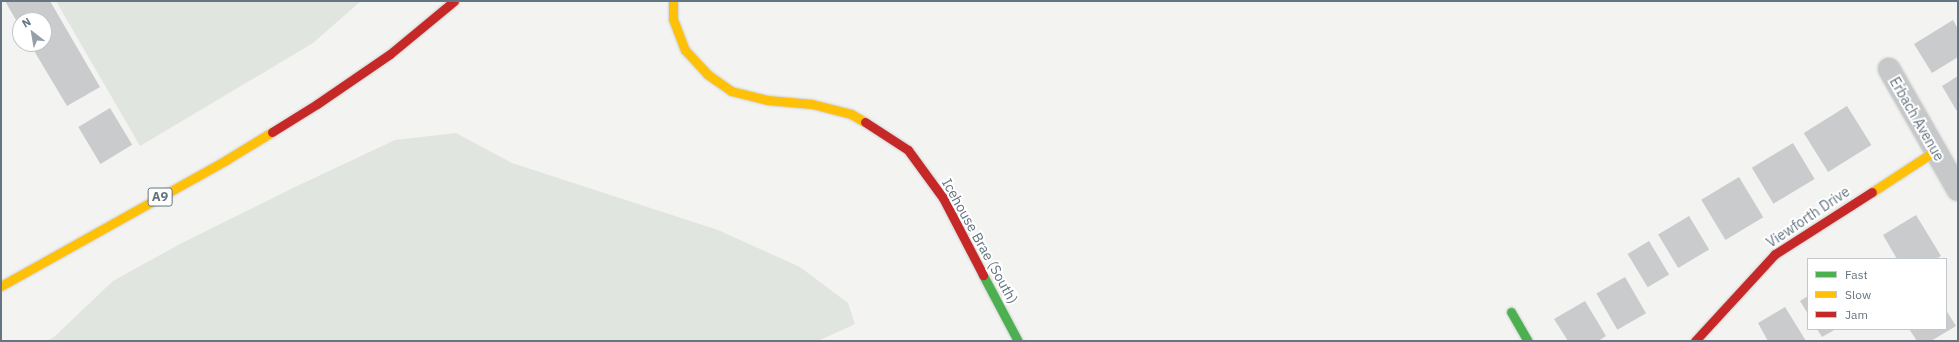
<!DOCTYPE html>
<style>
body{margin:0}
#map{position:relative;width:1959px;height:342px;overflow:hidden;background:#f3f3f1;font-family:"IBM Plex Sans",sans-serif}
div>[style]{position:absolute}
.green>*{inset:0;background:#e1e5df}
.building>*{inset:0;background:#cacbcc;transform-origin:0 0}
.roads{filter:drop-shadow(0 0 1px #cfd0d1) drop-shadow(0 0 1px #cfd0d1)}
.street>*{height:22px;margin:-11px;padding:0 11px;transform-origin:11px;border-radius:11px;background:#c7c8c9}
.fast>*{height:9px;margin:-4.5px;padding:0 4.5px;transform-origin:4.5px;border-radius:4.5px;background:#4caf50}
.slow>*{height:9px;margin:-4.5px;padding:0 4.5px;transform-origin:4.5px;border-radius:4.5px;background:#ffc107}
.jam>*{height:9px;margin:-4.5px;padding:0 4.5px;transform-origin:4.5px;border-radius:4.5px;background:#c62828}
span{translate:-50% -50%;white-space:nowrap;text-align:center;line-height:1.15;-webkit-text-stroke:4px #fff;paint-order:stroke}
.shield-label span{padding:1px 3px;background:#fff;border:1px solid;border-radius:3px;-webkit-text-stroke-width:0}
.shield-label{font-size:13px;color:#647480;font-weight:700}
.street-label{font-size:14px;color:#647480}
.frame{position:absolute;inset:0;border:2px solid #647480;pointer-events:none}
.legend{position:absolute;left:1807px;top:258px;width:140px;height:72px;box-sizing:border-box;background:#fff;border:1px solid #c1c7cc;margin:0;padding:5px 7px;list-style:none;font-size:12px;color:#647480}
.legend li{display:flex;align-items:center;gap:8px;height:20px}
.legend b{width:20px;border:1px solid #c1c7cc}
.north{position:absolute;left:12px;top:12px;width:40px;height:40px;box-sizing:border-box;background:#fff;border:1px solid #c1c7cc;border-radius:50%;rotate:329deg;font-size:11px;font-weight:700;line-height:16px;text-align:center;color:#647480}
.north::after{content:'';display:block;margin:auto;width:14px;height:18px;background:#96a0a8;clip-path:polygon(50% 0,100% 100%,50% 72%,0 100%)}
</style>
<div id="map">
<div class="green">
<div style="clip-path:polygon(56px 1px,361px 1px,313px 43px,140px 146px)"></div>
<div style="clip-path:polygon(456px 133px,512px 163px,718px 230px,800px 267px,848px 303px,855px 324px,818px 341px,46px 341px,54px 337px,113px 281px,180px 244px,295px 187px,395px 140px)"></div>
</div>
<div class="building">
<div style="clip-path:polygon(5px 1px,50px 1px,100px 87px,67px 106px,30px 44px,44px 44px,44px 20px,20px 20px,20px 27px)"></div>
<div style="clip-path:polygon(1953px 20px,1958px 29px,1958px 57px,1932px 73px,1914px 44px)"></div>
<div style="clip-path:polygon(1958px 76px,1958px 113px,1942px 86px)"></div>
<div style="left:1847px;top:106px;width:46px;height:51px;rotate:58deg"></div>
<div style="left:110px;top:108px;width:43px;height:37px;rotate:59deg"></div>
<div style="left:1793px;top:143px;width:42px;height:48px;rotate:59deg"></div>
<div style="left:1739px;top:177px;width:47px;height:44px;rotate:59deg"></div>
<div style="clip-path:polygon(1916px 215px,1941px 256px,1936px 259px,1897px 259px,1883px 235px)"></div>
<div style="left:1689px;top:216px;width:39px;height:36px;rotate:59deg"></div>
<div style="left:1649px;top:241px;width:39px;height:25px;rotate:59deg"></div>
<div style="left:1625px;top:277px;width:42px;height:33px;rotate:60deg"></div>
<div style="clip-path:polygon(1808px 296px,1808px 314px,1800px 301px)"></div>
<div style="clip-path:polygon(1585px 301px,1606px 336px,1598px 341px,1568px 341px,1554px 319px)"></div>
<div style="clip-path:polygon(1785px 307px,1806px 341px,1768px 341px,1758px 323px)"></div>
<div style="clip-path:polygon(1946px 310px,1956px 326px,1931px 341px,1917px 341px,1909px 329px,1946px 329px)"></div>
<div style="clip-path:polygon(1817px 329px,1836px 329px,1822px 337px)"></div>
</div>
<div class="roads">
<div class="street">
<div style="left:1889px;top:69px;width:139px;rotate:60.3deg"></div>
</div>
<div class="fast">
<div style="left:983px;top:275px;width:75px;rotate:62.1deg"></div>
<div style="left:1511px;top:312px;width:34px;rotate:60deg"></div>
</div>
<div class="slow">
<div style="left:673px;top:1px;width:18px;rotate:90deg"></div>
<div style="left:673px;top:19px;width:33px;rotate:69deg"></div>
<div style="left:685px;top:50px;width:33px;rotate:47deg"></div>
<div style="left:707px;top:74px;width:29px;rotate:35deg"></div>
<div style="left:731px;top:91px;width:37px;rotate:14deg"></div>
<div style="left:767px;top:100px;width:45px;rotate:5.1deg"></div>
<div style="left:812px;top:104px;width:40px;rotate:14.4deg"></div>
<div style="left:851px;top:114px;width:16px;rotate:30deg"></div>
<div style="left:1872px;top:192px;width:75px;rotate:-33.1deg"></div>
<div style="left:1px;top:286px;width:258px;rotate:-29.2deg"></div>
<div style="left:226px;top:160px;width:54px;rotate:-31.3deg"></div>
</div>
<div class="jam">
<div style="left:865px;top:122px;width:51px;rotate:33.1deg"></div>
<div style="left:908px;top:150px;width:59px;rotate:53.9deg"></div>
<div style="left:943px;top:198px;width:87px;rotate:62.5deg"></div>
<div style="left:272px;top:132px;width:53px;rotate:-31.9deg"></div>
<div style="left:317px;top:104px;width:88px;rotate:-34.4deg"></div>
<div style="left:390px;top:54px;width:83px;rotate:-39.6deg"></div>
<div style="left:1695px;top:341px;width:118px;rotate:-47.4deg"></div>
<div style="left:1775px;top:254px;width:115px;rotate:-32.6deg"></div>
</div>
</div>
<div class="shield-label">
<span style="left:160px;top:197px">A9</span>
</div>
<div class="street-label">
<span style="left:1917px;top:119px;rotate:60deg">Erbach Avenue</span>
<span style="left:1808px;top:217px;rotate:-34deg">Viewforth Drive</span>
<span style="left:980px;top:241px;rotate:61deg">Icehouse Brae (South)</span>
</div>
<div class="frame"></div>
<ul class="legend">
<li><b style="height:5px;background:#4caf50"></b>Fast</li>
<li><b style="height:5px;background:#ffc107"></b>Slow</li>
<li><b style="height:5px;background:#c62828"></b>Jam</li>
</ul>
<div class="north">N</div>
</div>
